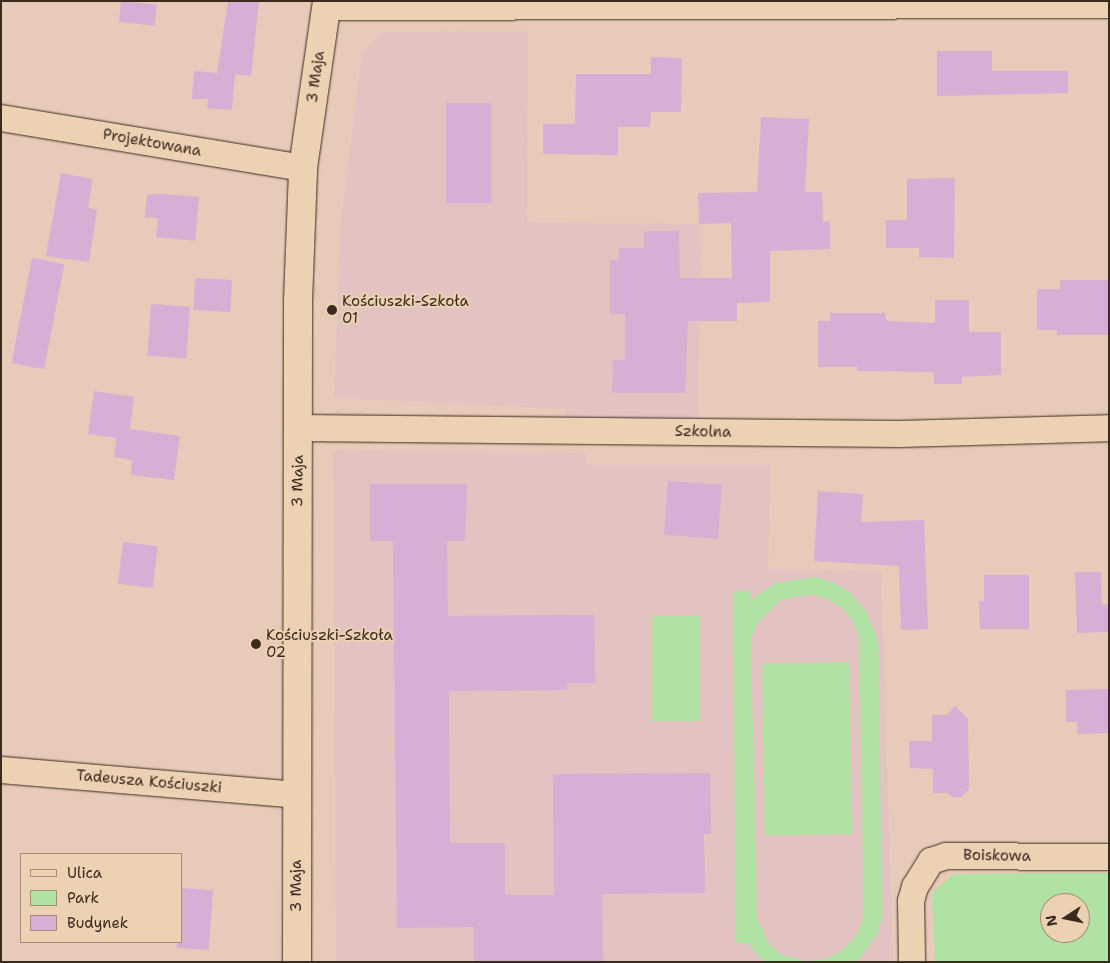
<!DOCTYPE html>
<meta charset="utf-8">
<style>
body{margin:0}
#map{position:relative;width:1110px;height:963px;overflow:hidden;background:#e8caba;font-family:"Shantell Sans",sans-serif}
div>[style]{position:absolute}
.built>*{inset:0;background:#e3c2c2}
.green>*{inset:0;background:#afe2a3;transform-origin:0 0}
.building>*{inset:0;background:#d7aed4;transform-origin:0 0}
.roads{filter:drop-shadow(0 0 1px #3b2a1e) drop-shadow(0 0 1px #3b2a1e)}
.minor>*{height:26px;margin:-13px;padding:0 13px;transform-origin:13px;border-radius:13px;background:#ecd1b3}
.tertiary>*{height:28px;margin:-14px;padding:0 14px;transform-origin:14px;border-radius:14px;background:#ecd1b3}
.dots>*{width:14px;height:14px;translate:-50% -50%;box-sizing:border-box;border:2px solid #ecd1b3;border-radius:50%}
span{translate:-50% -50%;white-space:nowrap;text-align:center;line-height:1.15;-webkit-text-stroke:4px #ecd1b3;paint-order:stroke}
.street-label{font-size:15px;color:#3b2a1e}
.poi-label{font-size:15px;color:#3b2a1e}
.left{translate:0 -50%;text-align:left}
.frame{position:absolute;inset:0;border:2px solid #3b2a1e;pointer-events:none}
.legend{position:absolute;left:20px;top:853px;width:162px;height:90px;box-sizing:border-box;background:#ecd1b3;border:1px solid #a58e77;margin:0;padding:6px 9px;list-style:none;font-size:15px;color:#3b2a1e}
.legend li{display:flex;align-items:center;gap:10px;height:25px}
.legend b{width:25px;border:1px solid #a58e77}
.north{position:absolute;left:1040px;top:893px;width:50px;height:50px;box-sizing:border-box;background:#ecd1b3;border:1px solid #a58e77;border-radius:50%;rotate:259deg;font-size:14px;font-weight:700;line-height:20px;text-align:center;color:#3b2a1e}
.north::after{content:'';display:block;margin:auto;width:18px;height:22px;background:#3b2a1e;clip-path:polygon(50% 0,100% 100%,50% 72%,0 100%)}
</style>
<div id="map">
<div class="built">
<div style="clip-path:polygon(528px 31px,527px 222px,701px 224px,698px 418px,566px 421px,564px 409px,334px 398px,341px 220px,362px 52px,384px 32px)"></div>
<div style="clip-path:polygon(333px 450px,586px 453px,587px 465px,771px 465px,768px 569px,881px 571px,893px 962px,336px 962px)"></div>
</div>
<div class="green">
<div style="clip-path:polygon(evenodd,815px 577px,835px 583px,850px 593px,866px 611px,876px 635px,879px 651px,882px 916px,879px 932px,857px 962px,764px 962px,748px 943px,736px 943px,733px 592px,750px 591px,751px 600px,775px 583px,815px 577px,811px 594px,828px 599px,844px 609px,855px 624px,859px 639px,864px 915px,857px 935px,842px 951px,825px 959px,806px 961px,782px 955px,770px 945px,757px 918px,751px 640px,756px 625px,780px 600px,811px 594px)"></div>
<div style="left:651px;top:616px;width:49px;height:105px"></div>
<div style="left:849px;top:662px;width:172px;height:87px;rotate:89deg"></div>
<div style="clip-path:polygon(evenodd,1109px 873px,1109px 962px,935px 962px,932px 893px,954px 874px,1109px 873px,1050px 903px,1080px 903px,1080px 933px,1050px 933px,1050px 903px)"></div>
</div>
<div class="building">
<div style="left:121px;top:1px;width:36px;height:21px;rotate:6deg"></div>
<div style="clip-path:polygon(228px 1px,259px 1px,251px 76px,224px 73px,235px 74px,232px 110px,207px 108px,208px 99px,192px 99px,194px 71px,217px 73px)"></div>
<div style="clip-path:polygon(937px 51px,992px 51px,992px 71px,1068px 71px,1068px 93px,937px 96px)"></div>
<div style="clip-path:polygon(651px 57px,682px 58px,681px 112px,651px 112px,650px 127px,618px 127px,618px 155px,543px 154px,543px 124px,575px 124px,576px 74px,651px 74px)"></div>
<div style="left:446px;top:103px;width:45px;height:100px"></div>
<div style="clip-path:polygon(761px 117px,809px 119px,805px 192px,822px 192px,823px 222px,830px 221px,830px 249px,770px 251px,770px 302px,737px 303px,737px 321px,688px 321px,685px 393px,612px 393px,613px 360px,625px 360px,625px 314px,610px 314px,610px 260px,619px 260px,619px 248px,644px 248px,644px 231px,679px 231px,680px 278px,732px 278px,731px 223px,699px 224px,698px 193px,757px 192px)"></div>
<div style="clip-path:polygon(61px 173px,93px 179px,88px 208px,97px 210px,89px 262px,46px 256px)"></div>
<div style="clip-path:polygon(955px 178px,954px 258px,919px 257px,919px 248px,886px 248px,886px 220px,907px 220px,907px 179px)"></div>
<div style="clip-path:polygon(160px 194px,199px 197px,195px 241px,156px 237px,158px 218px,145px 217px,147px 195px)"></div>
<div style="left:32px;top:258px;width:33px;height:107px;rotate:11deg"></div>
<div style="left:195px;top:278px;width:37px;height:32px;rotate:3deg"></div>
<div style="clip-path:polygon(1060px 280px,1109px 280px,1108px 335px,1057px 335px,1057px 330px,1037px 330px,1037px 289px,1060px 289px)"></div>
<div style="clip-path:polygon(935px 300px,969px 300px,969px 332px,1001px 332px,1001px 375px,962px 377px,962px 384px,934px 384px,934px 372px,857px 371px,857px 367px,818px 367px,818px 321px,830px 321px,830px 313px,885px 313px,886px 321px,935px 323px)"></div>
<div style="left:151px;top:304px;width:39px;height:52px;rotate:4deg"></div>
<div style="clip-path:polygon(94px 391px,134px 397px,130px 429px,180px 436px,174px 480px,131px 475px,132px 460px,114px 457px,116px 438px,88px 434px)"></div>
<div style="left:668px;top:481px;width:54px;height:54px;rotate:4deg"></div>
<div style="clip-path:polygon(370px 484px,467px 484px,465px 541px,447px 541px,448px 616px,594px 615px,595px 683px,567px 683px,567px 690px,449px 691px,450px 843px,505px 843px,505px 895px,554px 895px,553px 774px,710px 773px,711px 834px,704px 834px,705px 893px,602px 894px,603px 962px,474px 962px,474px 927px,397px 928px,393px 541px,370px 541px)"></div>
<div style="clip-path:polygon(818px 491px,863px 494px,861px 522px,924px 520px,928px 629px,901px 630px,899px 566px,814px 561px)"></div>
<div style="left:123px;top:542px;width:35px;height:42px;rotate:7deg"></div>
<div style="clip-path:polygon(1075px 572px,1101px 572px,1102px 605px,1109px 604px,1109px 632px,1077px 633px)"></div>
<div style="clip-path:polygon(984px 575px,1029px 575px,1029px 629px,980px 629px,979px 601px,984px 601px)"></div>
<div style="clip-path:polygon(1109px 689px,1109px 733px,1077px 734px,1077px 722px,1066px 722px,1066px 690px)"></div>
<div style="clip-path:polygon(955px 706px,968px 719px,969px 789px,961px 797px,952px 797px,948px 793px,933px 793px,933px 769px,910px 768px,909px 741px,932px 741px,932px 715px,947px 715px)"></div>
<div style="left:181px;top:888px;width:32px;height:60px;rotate:4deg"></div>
</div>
<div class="roads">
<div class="minor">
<div style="left:326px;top:7px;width:783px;rotate:-0.15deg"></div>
<div style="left:1px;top:118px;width:306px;rotate:9.4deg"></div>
<div style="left:298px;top:428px;width:601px;rotate:0.57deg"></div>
<div style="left:899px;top:434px;width:210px;rotate:-1.6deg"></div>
<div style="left:1px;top:770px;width:296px;rotate:4.8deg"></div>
<div style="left:912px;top:962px;width:61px;rotate:-90.9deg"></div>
<div style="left:911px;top:901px;width:15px;rotate:-74deg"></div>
<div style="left:915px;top:887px;width:31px;rotate:-58deg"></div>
<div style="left:931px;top:861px;width:16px;rotate:-18deg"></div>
<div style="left:946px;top:856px;width:163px;rotate:0.4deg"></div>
</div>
<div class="tertiary">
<div style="left:297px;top:962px;width:661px;rotate:-89.91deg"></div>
<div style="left:298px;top:301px;width:133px;rotate:-87.8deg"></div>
<div style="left:303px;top:168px;width:169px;rotate:-81.8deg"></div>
</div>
</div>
<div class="dots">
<div style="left:332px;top:310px;background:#3b2a1e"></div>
<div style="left:256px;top:644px;background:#3b2a1e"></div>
</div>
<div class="street-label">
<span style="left:316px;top:77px;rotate:-82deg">3 Maja</span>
<span style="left:152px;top:143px;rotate:10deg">Projektowana</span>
<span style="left:703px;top:432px;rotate:1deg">Szkolna</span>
<span style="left:298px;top:481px;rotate:-89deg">3 Maja</span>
<span style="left:149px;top:782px;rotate:5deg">Tadeusza Kościuszki</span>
<span style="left:997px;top:856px;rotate:1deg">Boiskowa</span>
<span style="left:297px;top:886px;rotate:-90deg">3 Maja</span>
</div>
<div class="poi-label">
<span class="left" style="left:342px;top:310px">Kościuszki-Szkoła<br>01</span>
<span class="left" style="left:266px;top:644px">Kościuszki-Szkoła<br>02</span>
</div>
<div class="frame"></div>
<ul class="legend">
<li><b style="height:6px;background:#ecd1b3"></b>Ulica</li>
<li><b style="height:14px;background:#afe2a3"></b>Park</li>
<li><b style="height:14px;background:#d7aed4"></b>Budynek</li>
</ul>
<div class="north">N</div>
</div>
